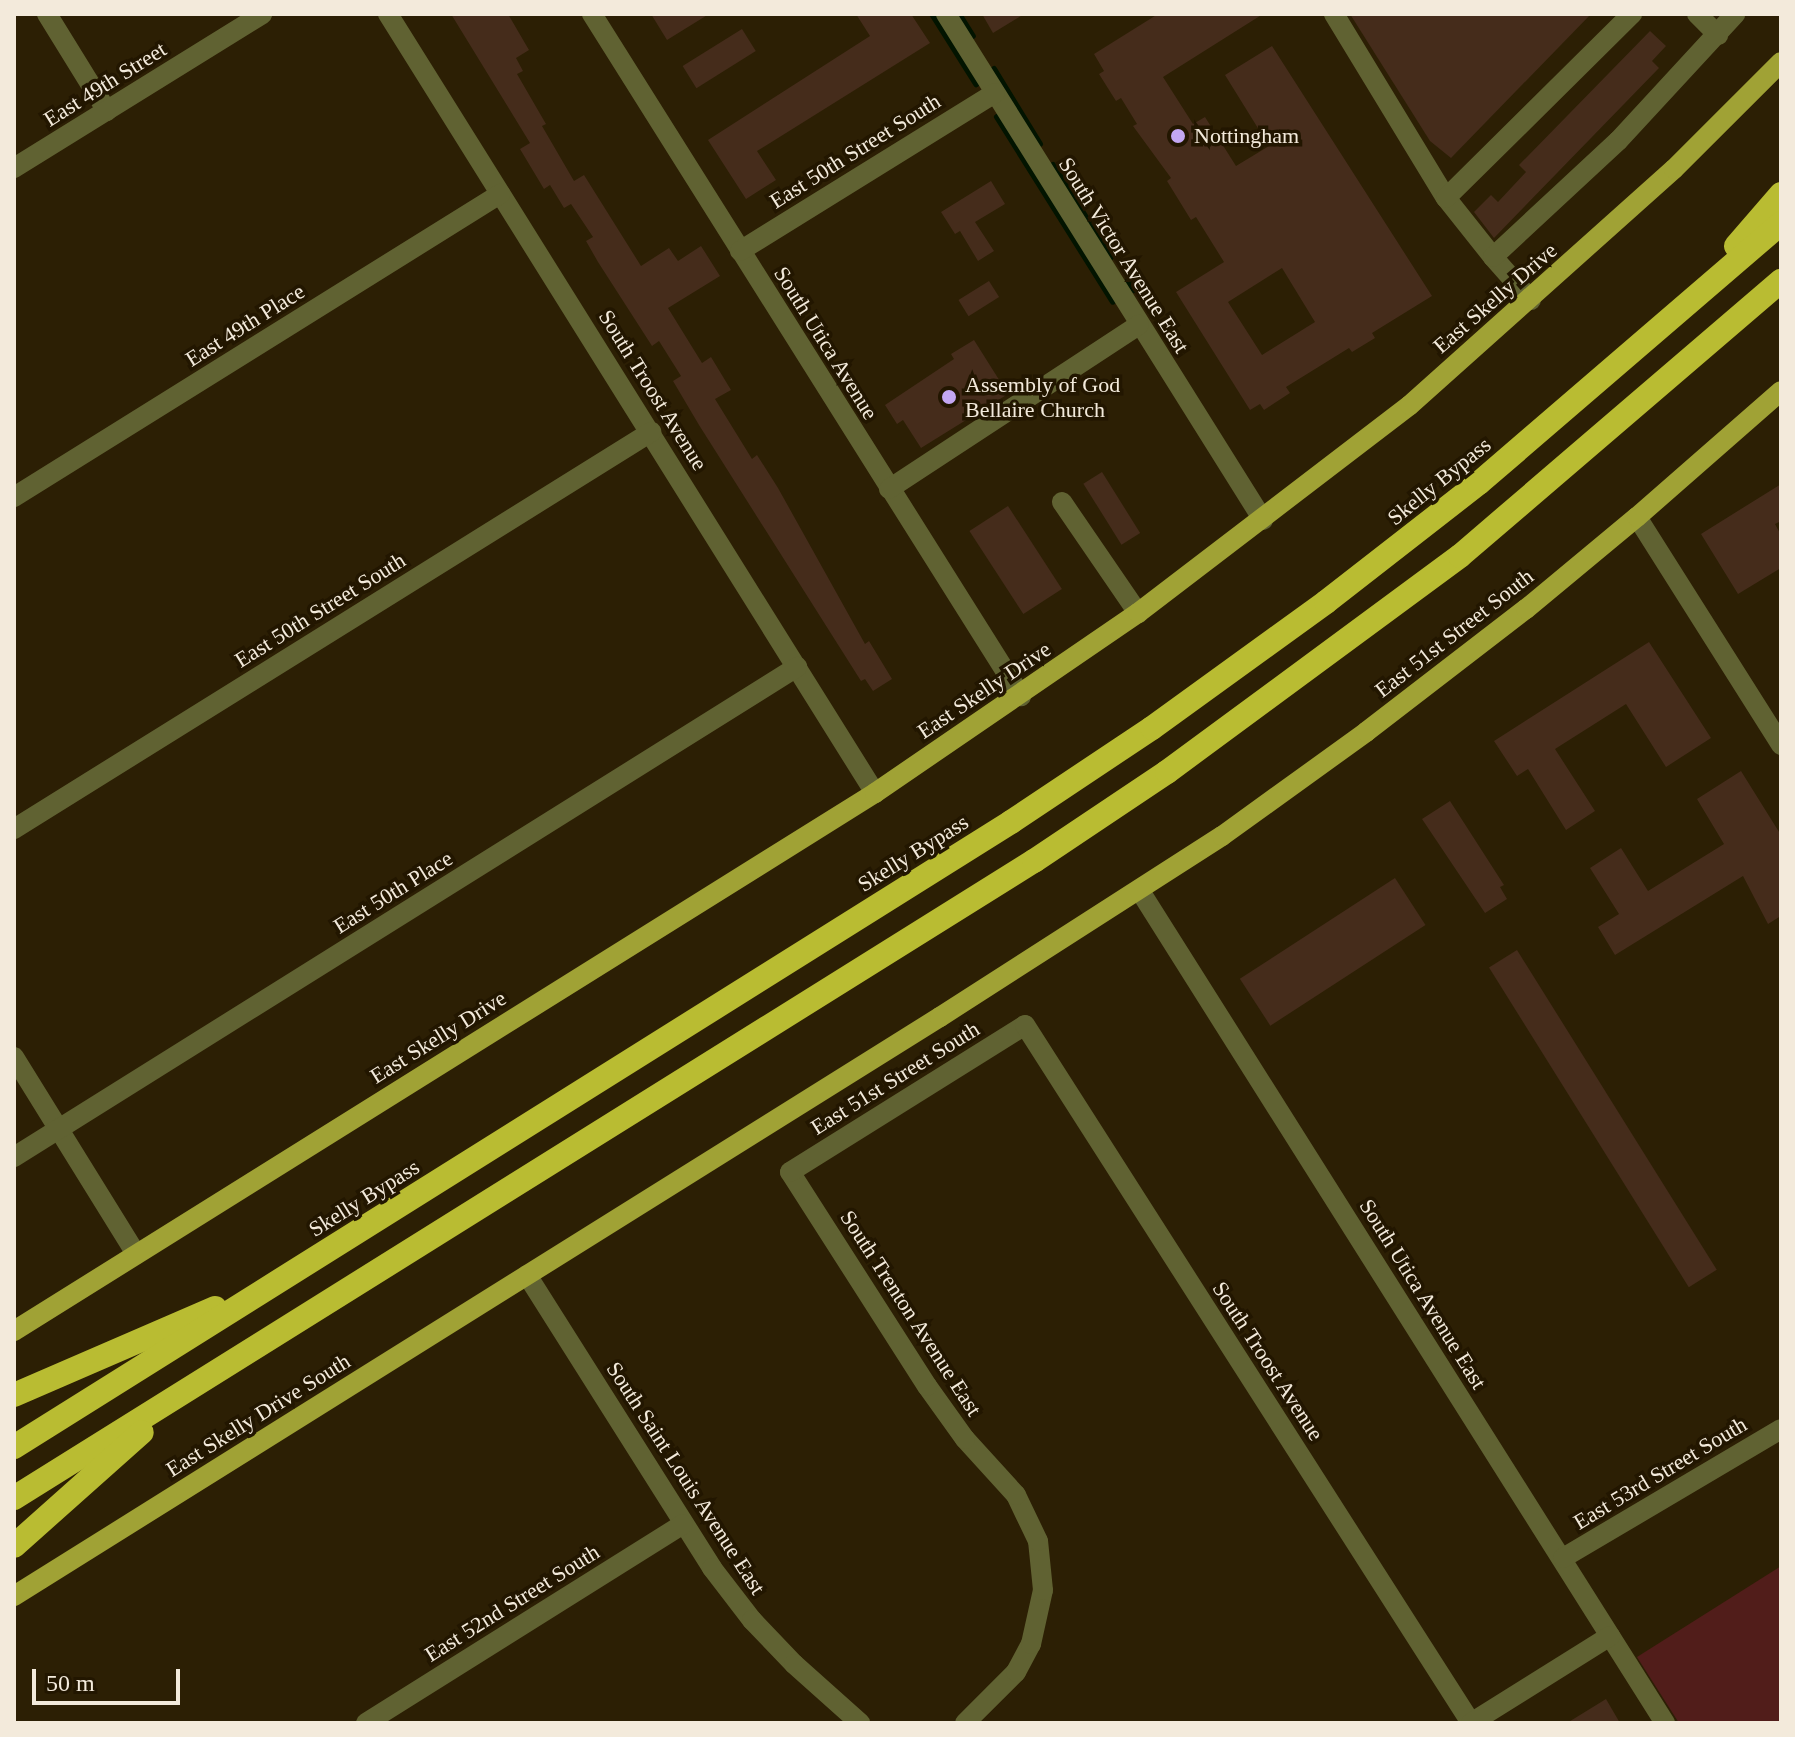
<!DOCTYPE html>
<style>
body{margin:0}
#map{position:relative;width:1795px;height:1737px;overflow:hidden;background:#2c1f04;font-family:Georgia,serif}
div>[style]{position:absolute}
.green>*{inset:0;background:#511d1a}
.stream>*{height:6px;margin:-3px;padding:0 3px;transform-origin:3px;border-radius:3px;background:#021400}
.building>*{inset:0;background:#452c1b;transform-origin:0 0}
.minor>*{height:20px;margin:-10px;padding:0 10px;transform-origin:10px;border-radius:10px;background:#606232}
.major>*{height:20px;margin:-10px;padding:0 10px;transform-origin:10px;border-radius:10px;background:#a0a235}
.highway>*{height:24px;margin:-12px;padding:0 12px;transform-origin:12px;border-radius:12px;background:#b9bc32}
.dots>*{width:22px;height:22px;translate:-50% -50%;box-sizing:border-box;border:4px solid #221600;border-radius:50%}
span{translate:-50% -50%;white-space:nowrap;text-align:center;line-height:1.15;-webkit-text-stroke:7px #221600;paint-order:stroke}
.street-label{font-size:22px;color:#f3eadb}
.poi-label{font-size:22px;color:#f3eadb}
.left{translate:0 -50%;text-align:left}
.frame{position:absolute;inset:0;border:16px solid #f3eadb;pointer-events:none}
.scale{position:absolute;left:32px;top:1669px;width:148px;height:36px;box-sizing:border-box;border:4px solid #f3eadb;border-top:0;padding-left:10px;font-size:24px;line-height:28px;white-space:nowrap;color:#f3eadb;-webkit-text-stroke:6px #221600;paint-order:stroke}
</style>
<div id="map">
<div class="green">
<div style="clip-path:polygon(1781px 1566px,1781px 1723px,1679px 1723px,1637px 1657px)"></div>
</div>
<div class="stream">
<div style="left:932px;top:14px;width:83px;rotate:57.8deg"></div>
<div style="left:959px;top:14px;width:26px;rotate:58deg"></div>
<div style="left:994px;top:69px;width:88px;rotate:58.5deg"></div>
<div style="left:997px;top:117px;width:218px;rotate:57.9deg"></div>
<div style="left:1053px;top:165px;width:109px;rotate:57.8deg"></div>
<div style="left:1128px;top:281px;width:11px;rotate:56deg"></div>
</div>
<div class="building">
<div style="clip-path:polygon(451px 14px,508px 14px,529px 50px,516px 58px,523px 71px,517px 74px,546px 124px,542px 126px,574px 181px,584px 175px,641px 266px,669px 248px,678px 261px,701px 246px,720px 276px,668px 308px,702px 363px,711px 357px,731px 390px,715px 399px,752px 459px,757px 455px,778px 488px,865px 644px,869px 641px,892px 679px,873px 691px,865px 679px,861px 681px,699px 425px,673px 381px,681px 376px,659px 341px,652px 346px,598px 262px,586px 241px,593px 237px,571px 204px,564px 208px,550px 185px,544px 189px,520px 149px,530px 143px)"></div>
<div style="clip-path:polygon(651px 14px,709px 14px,667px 40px)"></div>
<div style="clip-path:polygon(856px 14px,911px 14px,930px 43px,757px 151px,776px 180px,746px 199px,708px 140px,870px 36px)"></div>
<div style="clip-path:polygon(982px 14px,1024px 14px,993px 33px)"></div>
<div style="clip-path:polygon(evenodd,1158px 14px,1263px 14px,1163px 77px,1193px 124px,1205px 117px,1236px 166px,1269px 146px,1225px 75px,1272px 46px,1432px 296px,1372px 333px,1375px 338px,1352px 352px,1349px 348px,1286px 387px,1290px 393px,1264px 410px,1260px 404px,1250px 410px,1176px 292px,1224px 262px,1196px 217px,1191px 220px,1167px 181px,1171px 178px,1133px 126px,1137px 124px,1121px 98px,1116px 101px,1099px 74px,1104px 71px,1094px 54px,1158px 14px,1282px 268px,1315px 322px,1262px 355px,1228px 302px,1282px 268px)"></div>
<div style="clip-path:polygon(1350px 14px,1591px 14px,1451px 158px,1430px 141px)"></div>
<div style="left:742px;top:29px;width:26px;height:70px;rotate:58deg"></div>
<div style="clip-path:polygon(1650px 31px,1666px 46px,1652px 61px,1659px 68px,1494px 238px,1474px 212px,1491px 195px,1498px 202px,1526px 172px,1519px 165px)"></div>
<div style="clip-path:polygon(991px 181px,1005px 204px,975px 222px,994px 251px,978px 261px,960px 231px,955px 234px,941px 212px)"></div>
<div style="left:989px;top:281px;width:19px;height:36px;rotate:58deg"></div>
<div style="clip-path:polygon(974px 340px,1008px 394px,921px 448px,903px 420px,897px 424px,885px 405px,954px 359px,951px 354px)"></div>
<div style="left:1102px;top:472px;width:72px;height:22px;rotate:58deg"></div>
<div style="clip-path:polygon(1781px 484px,1781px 521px,1775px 524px,1781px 535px,1781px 568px,1738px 594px,1701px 534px)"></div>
<div style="left:1008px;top:506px;width:99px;height:46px;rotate:57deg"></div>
<div style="clip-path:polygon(1649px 642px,1711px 738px,1666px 767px,1626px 704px,1555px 749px,1595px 811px,1566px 830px,1528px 769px,1517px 776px,1494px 741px)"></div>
<div style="clip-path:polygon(1741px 771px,1781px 835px,1781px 916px,1768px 924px,1743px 876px,1615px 955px,1598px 927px,1619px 914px,1590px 868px,1621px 848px,1648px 891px,1724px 844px,1697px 799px)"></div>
<div style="clip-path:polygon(1450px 801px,1504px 885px,1500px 887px,1507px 899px,1485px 913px,1422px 819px)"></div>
<div style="left:1395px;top:878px;width:56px;height:185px;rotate:57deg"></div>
<div style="left:1517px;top:950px;width:377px;height:33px;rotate:58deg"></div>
<div style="clip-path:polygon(1606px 1699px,1620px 1723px,1567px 1723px)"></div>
</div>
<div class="minor">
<div style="left:47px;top:14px;width:114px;rotate:58.3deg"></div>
<div style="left:388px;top:14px;width:919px;rotate:57.99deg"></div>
<div style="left:592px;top:14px;width:806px;rotate:57.83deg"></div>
<div style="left:946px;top:14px;width:597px;rotate:57.93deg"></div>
<div style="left:1334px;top:14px;width:215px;rotate:58.7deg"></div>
<div style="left:1697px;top:14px;width:30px;rotate:45deg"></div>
<div style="left:14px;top:168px;width:292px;rotate:-31.8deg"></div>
<div style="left:740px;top:251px;width:300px;rotate:-31.8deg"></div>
<div style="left:1493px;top:257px;width:75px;rotate:-128.5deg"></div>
<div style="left:1446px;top:198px;width:262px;rotate:-44.7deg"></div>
<div style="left:1531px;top:300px;width:57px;rotate:-131.5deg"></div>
<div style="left:1493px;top:257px;width:171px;rotate:-42.9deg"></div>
<div style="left:1618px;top:141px;width:173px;rotate:-47.3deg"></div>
<div style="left:889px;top:489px;width:299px;rotate:-33.3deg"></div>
<div style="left:14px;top:497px;width:573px;rotate:-31.94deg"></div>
<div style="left:1062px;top:502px;width:135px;rotate:55.6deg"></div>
<div style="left:1637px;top:517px;width:270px;rotate:57.7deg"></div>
<div style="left:14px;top:829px;width:751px;rotate:-31.93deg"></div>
<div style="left:1140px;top:891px;width:984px;rotate:57.75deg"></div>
<div style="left:14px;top:1057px;width:232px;rotate:58.2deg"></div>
<div style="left:14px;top:1157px;width:924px;rotate:-32.04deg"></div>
<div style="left:527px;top:1275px;width:347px;rotate:57.7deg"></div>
<div style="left:712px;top:1568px;width:66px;rotate:52.4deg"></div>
<div style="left:752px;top:1620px;width:61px;rotate:46.3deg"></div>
<div style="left:794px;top:1664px;width:89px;rotate:41.8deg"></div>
<div style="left:1563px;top:1558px;width:253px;rotate:-30.6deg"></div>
<div style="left:366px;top:1723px;width:374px;rotate:-32.1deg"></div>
<div style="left:965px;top:1723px;width:72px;rotate:-45deg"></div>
<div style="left:1016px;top:1672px;width:32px;rotate:-62deg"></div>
<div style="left:1031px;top:1644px;width:55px;rotate:-77.5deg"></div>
<div style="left:1043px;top:1590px;width:49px;rotate:-95.8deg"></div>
<div style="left:1038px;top:1541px;width:51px;rotate:-115.6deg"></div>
<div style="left:1016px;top:1495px;width:76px;rotate:-132.3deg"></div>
<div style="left:965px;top:1439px;width:65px;rotate:-125.6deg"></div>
<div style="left:927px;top:1386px;width:254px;rotate:-122.6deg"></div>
<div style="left:790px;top:1172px;width:277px;rotate:-32deg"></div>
<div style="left:1025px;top:1025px;width:828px;rotate:57.42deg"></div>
<div style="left:1471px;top:1723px;width:164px;rotate:-32deg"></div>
</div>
<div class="major">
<div style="left:14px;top:1331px;width:1015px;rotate:-32deg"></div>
<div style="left:875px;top:793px;width:319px;rotate:-34.4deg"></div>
<div style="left:1138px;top:613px;width:342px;rotate:-37.4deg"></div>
<div style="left:1410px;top:405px;width:354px;rotate:-41.8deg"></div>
<div style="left:1674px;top:169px;width:151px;rotate:-45deg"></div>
<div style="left:14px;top:1596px;width:1092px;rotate:-32.02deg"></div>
<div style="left:940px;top:1017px;width:335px;rotate:-32.7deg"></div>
<div style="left:1222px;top:836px;width:178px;rotate:-35.8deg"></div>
<div style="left:1366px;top:732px;width:202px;rotate:-37.6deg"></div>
<div style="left:1526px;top:609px;width:144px;rotate:-39.7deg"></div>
<div style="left:1637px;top:517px;width:191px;rotate:-41.2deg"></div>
</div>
<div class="highway">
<div style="left:1736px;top:246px;width:69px;rotate:-49.1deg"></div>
<div style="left:14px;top:1395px;width:219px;rotate:-23.4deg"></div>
<div style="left:14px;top:1447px;width:1177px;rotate:-32.08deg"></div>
<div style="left:1011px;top:822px;width:169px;rotate:-33.7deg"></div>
<div style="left:1152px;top:728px;width:215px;rotate:-35.9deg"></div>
<div style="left:1326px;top:602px;width:194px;rotate:-37.9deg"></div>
<div style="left:1479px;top:483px;width:399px;rotate:-40.7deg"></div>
<div style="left:14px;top:1498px;width:1203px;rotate:-31.99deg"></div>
<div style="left:1034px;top:861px;width:160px;rotate:-33.8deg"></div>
<div style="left:1167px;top:772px;width:364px;rotate:-36.4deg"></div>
<div style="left:1460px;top:556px;width:423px;rotate:-40.6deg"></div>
<div style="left:14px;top:1546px;width:171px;rotate:-41.7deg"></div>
</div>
<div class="dots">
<div style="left:1178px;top:136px;background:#c3a7f2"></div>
<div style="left:949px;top:397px;background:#c3a7f2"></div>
</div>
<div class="street-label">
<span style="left:105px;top:84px;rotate:-32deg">East 49th Street</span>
<span style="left:855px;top:151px;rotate:-32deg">East 50th Street South</span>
<span style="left:1124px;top:255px;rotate:58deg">South Victor Avenue East</span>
<span style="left:1495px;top:298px;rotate:-41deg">East Skelly Drive</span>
<span style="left:245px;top:325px;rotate:-32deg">East 49th Place</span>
<span style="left:826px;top:343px;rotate:58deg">South Utica Avenue</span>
<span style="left:653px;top:390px;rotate:58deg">South Troost Avenue</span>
<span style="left:1439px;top:481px;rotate:-39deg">Skelly Bypass</span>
<span style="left:320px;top:610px;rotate:-32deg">East 50th Street South</span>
<span style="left:1454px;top:633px;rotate:-38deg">East 51st Street South</span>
<span style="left:984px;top:690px;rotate:-34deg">East Skelly Drive</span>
<span style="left:913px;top:853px;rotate:-32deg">Skelly Bypass</span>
<span style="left:393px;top:892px;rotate:-32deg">East 50th Place</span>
<span style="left:438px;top:1037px;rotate:-32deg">East Skelly Drive</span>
<span style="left:895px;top:1078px;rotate:-32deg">East 51st Street South</span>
<span style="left:364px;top:1198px;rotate:-32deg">Skelly Bypass</span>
<span style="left:1423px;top:1294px;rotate:58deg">South Utica Avenue East</span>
<span style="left:911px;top:1313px;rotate:57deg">South Trenton Avenue East</span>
<span style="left:1268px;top:1361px;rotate:57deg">South Troost Avenue</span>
<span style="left:258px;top:1415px;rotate:-32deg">East Skelly Drive South</span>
<span style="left:1660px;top:1473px;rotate:-31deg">East 53rd Street South</span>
<span style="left:686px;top:1478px;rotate:57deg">South Saint Louis Avenue East</span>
<span style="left:512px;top:1603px;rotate:-32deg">East 52nd Street South</span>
</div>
<div class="poi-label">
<span class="left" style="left:1194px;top:136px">Nottingham</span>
<span class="left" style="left:965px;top:397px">Assembly of God<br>Bellaire Church</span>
</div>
<div class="frame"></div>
<div class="scale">50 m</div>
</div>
